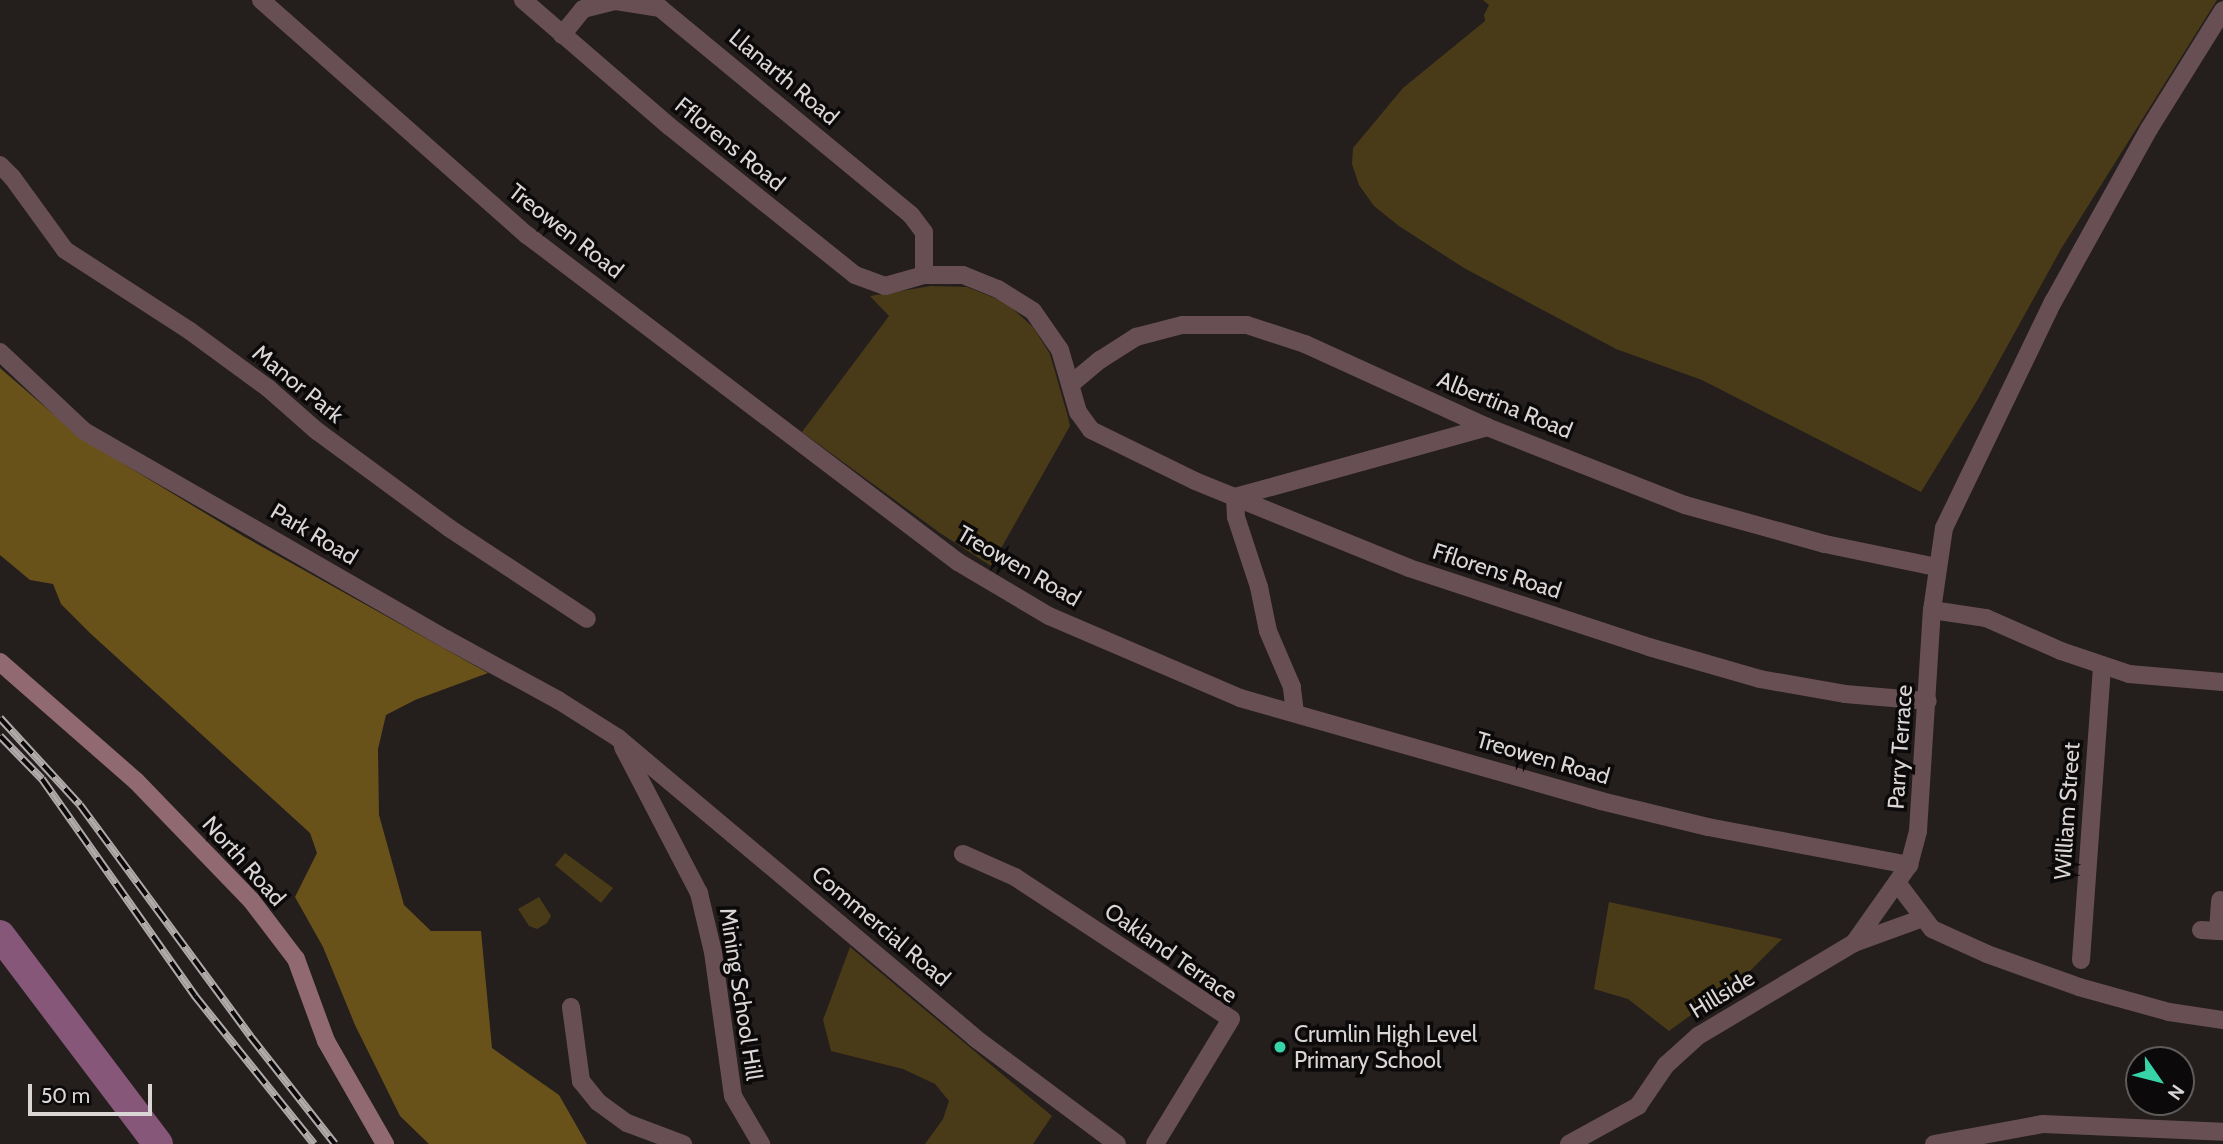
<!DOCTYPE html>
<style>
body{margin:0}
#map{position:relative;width:2223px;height:1144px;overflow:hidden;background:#241e1d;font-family:Cabin,sans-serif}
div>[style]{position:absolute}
.green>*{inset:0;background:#4a3b18}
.forest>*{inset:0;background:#68521a}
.river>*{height:30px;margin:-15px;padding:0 15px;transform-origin:15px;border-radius:15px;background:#865778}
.street>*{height:18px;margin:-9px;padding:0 9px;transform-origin:9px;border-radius:9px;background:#684f54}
.secondary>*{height:18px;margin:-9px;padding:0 9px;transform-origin:9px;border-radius:9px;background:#916971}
.rail>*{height:8px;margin-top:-4px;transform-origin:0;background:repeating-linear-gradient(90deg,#0b0909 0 16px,#b0abaa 0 32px);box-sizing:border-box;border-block:2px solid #b0abaa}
.dots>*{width:19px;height:19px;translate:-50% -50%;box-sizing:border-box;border:4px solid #0b0909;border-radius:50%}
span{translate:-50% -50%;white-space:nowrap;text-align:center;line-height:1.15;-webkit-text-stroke:7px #0b0909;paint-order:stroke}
.street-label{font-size:23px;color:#dad6d5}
.poi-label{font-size:23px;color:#dad6d5}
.left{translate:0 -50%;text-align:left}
.north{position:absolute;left:2125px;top:1046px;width:70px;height:70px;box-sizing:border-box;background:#0b0909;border:2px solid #5e5b5b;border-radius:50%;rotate:125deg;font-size:19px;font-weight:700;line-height:28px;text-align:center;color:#dad6d5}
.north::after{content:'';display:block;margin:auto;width:24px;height:32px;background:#36d4a7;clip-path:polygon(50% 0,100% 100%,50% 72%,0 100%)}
.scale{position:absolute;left:28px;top:1084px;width:124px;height:32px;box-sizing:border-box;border:4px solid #dad6d5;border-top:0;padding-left:9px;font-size:21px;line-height:24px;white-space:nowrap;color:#dad6d5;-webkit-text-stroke:5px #0b0909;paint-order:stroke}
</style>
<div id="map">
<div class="green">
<div style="clip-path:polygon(1483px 0,2217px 0,2061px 249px,1978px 399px,1921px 492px,1702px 380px,1616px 349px,1464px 268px,1399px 226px,1374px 206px,1359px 185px,1352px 164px,1353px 148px,1403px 88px,1485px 21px,1484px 15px,1489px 5px)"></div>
<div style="clip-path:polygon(931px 286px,967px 287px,1005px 302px,1033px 327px,1050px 354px,1068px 417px,1070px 426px,991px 566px,940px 533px,802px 432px,889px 316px,870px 296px)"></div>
<div style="clip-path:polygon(565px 853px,613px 888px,601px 903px,555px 865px)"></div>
<div style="clip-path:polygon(539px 897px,551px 916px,547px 923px,537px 929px,529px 926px,518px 909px)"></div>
<div style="clip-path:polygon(1609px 902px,1782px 939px,1745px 976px,1669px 1031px,1628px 999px,1594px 989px)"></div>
<div style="clip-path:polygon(850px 947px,1052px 1116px,1033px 1144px,925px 1144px,943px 1119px,949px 1101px,935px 1084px,903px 1069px,831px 1051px,823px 1020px)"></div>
</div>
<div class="forest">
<div style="clip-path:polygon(0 368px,52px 413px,127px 466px,243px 536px,488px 673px,415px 700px,386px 715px,378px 749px,379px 815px,404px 905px,431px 931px,481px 931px,492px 1048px,559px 1095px,587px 1144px,429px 1144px,400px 1116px,355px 1025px,323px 947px,295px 897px,317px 853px,310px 833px,91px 634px,61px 604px,53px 584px,30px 580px,0 555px)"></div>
</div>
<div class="river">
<div style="left:0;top:935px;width:262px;rotate:52.9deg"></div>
</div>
<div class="street">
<div style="left:261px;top:0;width:355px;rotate:41.5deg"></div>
<div style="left:527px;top:235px;width:541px;rotate:37.19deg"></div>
<div style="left:958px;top:562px;width:106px;rotate:30.7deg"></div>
<div style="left:1049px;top:616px;width:208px;rotate:23.2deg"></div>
<div style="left:1240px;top:698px;width:375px;rotate:15.9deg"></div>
<div style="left:1601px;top:801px;width:110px;rotate:13.7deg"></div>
<div style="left:1708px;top:827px;width:205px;rotate:10.7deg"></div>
<div style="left:523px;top:0;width:193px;rotate:40.8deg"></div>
<div style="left:669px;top:126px;width:238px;rotate:38.7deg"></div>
<div style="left:855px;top:275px;width:32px;rotate:20deg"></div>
<div style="left:885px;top:286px;width:41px;rotate:-15.8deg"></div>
<div style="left:924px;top:275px;width:39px"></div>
<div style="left:963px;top:275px;width:38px;rotate:22deg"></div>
<div style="left:998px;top:289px;width:41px;rotate:32.2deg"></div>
<div style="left:1033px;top:311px;width:47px;rotate:55.3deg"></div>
<div style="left:1060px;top:350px;width:65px;rotate:73.8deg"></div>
<div style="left:1078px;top:412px;width:22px;rotate:54deg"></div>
<div style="left:1091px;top:430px;width:116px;rotate:26.1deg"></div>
<div style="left:1195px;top:481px;width:231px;rotate:22.1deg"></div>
<div style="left:1409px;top:568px;width:253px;rotate:18.2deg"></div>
<div style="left:1649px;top:647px;width:116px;rotate:16.1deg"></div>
<div style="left:1760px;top:679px;width:86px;rotate:10deg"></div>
<div style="left:1845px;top:694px;width:83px;rotate:4.8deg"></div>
<div style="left:562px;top:35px;width:33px;rotate:-51deg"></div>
<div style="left:583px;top:9px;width:34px;rotate:-14deg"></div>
<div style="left:616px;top:1px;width:45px;rotate:9deg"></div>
<div style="left:660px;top:8px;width:325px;rotate:39.5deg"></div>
<div style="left:911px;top:215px;width:21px;rotate:53deg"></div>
<div style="left:924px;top:232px;width:43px;rotate:90deg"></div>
<div style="left:0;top:165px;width:17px;rotate:45deg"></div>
<div style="left:12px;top:177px;width:90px;rotate:54deg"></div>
<div style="left:65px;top:250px;width:149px;rotate:32.9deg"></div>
<div style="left:190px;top:331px;width:97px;rotate:36.2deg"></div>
<div style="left:268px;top:388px;width:65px;rotate:41.3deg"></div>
<div style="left:317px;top:431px;width:164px;rotate:36.3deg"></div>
<div style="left:449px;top:528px;width:165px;rotate:33.4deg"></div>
<div style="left:0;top:352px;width:115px;rotate:43.2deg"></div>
<div style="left:84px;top:431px;width:418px;rotate:29.9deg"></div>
<div style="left:446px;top:639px;width:128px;rotate:28.6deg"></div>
<div style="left:558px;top:700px;width:71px;rotate:32.3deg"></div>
<div style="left:618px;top:738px;width:466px;rotate:40deg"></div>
<div style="left:975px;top:1038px;width:177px;rotate:36.7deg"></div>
<div style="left:1071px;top:384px;width:38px;rotate:-40deg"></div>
<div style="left:1100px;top:360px;width:43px;rotate:-32.6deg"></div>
<div style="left:1136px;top:337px;width:48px;rotate:-14.6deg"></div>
<div style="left:1182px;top:325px;width:65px"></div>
<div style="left:1247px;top:325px;width:61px;rotate:18.1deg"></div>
<div style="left:1305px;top:344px;width:200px;rotate:24.5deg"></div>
<div style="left:1487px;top:427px;width:213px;rotate:21.5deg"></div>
<div style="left:1685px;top:505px;width:145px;rotate:15.6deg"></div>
<div style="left:1825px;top:544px;width:113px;rotate:11.7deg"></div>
<div style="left:1932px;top:610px;width:55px;rotate:8.4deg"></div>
<div style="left:1986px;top:618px;width:82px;rotate:23.7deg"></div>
<div style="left:2061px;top:651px;width:72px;rotate:18.7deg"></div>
<div style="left:2129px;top:674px;width:94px;rotate:4.9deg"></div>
<div style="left:1295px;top:713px;width:26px;rotate:-97deg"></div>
<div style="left:1292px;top:687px;width:61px;rotate:-113.2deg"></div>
<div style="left:1268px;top:631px;width:45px;rotate:-101.6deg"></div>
<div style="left:1259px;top:587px;width:74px;rotate:-108.2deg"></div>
<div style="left:1236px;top:517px;width:20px;rotate:-93deg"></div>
<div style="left:1235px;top:497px;width:262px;rotate:-15.5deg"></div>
<div style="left:623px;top:747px;width:165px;rotate:62.5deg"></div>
<div style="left:699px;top:893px;width:61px;rotate:76.7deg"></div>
<div style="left:713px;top:952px;width:145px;rotate:82.1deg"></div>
<div style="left:733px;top:1096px;width:56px;rotate:59.7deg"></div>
<div style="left:963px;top:854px;width:57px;rotate:23.9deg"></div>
<div style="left:1015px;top:877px;width:258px;rotate:33.3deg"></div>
<div style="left:1231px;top:1019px;width:146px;rotate:121.3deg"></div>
<div style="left:1898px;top:884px;width:56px;rotate:52.9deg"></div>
<div style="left:1932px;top:929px;width:60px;rotate:24.4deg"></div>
<div style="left:1987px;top:954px;width:98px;rotate:19.7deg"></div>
<div style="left:2079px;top:987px;width:93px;rotate:15.5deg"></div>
<div style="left:2169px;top:1012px;width:55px;rotate:8.4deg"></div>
<div style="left:2201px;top:930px;width:22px;rotate:3deg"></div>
<div style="left:2218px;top:931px;width:31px;rotate:-86deg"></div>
<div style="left:1854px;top:943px;width:73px;rotate:-19.9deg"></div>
<div style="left:2081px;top:960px;width:295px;rotate:-85.9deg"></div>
<div style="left:571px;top:1007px;width:75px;rotate:82.3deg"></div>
<div style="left:581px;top:1081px;width:27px;rotate:51deg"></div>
<div style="left:598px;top:1102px;width:36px;rotate:36deg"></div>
<div style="left:627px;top:1123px;width:60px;rotate:20.6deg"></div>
<div style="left:1569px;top:1144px;width:79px;rotate:-28.8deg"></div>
<div style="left:1638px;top:1106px;width:50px;rotate:-55.7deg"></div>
<div style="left:1666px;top:1065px;width:43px;rotate:-42.2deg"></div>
<div style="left:1698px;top:1036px;width:182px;rotate:-30.8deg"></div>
<div style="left:1854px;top:943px;width:95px;rotate:-54.8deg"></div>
<div style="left:1909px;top:865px;width:35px;rotate:-75deg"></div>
<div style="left:1918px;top:831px;width:221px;rotate:-86.4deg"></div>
<div style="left:1932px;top:610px;width:83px;rotate:-81.7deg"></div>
<div style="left:1944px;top:528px;width:251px;rotate:-64.3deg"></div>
<div style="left:2053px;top:302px;width:198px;rotate:-61deg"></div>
<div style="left:2149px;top:129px;width:140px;rotate:-58.1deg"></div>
<div style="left:1934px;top:1144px;width:111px;rotate:-10.4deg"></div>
<div style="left:2043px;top:1124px;width:180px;rotate:2.5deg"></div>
</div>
<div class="secondary">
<div style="left:0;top:662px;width:181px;rotate:41.2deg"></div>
<div style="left:136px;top:781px;width:165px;rotate:46deg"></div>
<div style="left:251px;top:900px;width:74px;rotate:52.7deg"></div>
<div style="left:296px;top:959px;width:87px;rotate:69.9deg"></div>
<div style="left:326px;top:1041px;width:119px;rotate:60.2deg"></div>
</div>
<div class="rail">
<div style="left:0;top:718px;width:118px;rotate:47.4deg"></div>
<div style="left:80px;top:805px;width:287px;rotate:53.6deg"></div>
<div style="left:250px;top:1036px;width:137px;rotate:51.8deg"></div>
<div style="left:0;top:736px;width:60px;rotate:45.7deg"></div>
<div style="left:42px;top:779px;width:266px;rotate:54.8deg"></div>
<div style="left:195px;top:996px;width:190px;rotate:51.2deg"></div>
</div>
<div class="dots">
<div style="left:1280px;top:1047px;background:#36d4a7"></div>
</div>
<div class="street-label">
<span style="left:784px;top:77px;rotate:40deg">Llanarth Road</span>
<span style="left:730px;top:144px;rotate:39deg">Fflorens Road</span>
<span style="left:566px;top:231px;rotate:38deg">Treowen Road</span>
<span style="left:298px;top:384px;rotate:39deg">Manor Park</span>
<span style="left:1505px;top:405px;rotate:22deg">Albertina Road</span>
<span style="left:314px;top:534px;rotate:31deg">Park Road</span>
<span style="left:1019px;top:566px;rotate:30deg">Treowen Road</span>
<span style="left:1497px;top:571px;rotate:18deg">Fflorens Road</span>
<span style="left:1900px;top:747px;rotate:-86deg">Parry Terrace</span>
<span style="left:1543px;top:758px;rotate:16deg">Treowen Road</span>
<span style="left:2067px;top:811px;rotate:-86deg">William Street</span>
<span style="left:244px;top:861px;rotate:48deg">North Road</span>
<span style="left:881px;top:926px;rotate:40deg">Commercial Road</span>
<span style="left:1171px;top:953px;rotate:35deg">Oakland Terrace</span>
<span style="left:741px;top:994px;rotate:81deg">Mining School Hill</span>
<span style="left:1722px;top:994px;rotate:-31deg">Hillside</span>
</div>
<div class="poi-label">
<span class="left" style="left:1294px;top:1047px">Crumlin High Level<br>Primary School</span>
</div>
<div class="north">N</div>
<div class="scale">50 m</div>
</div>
